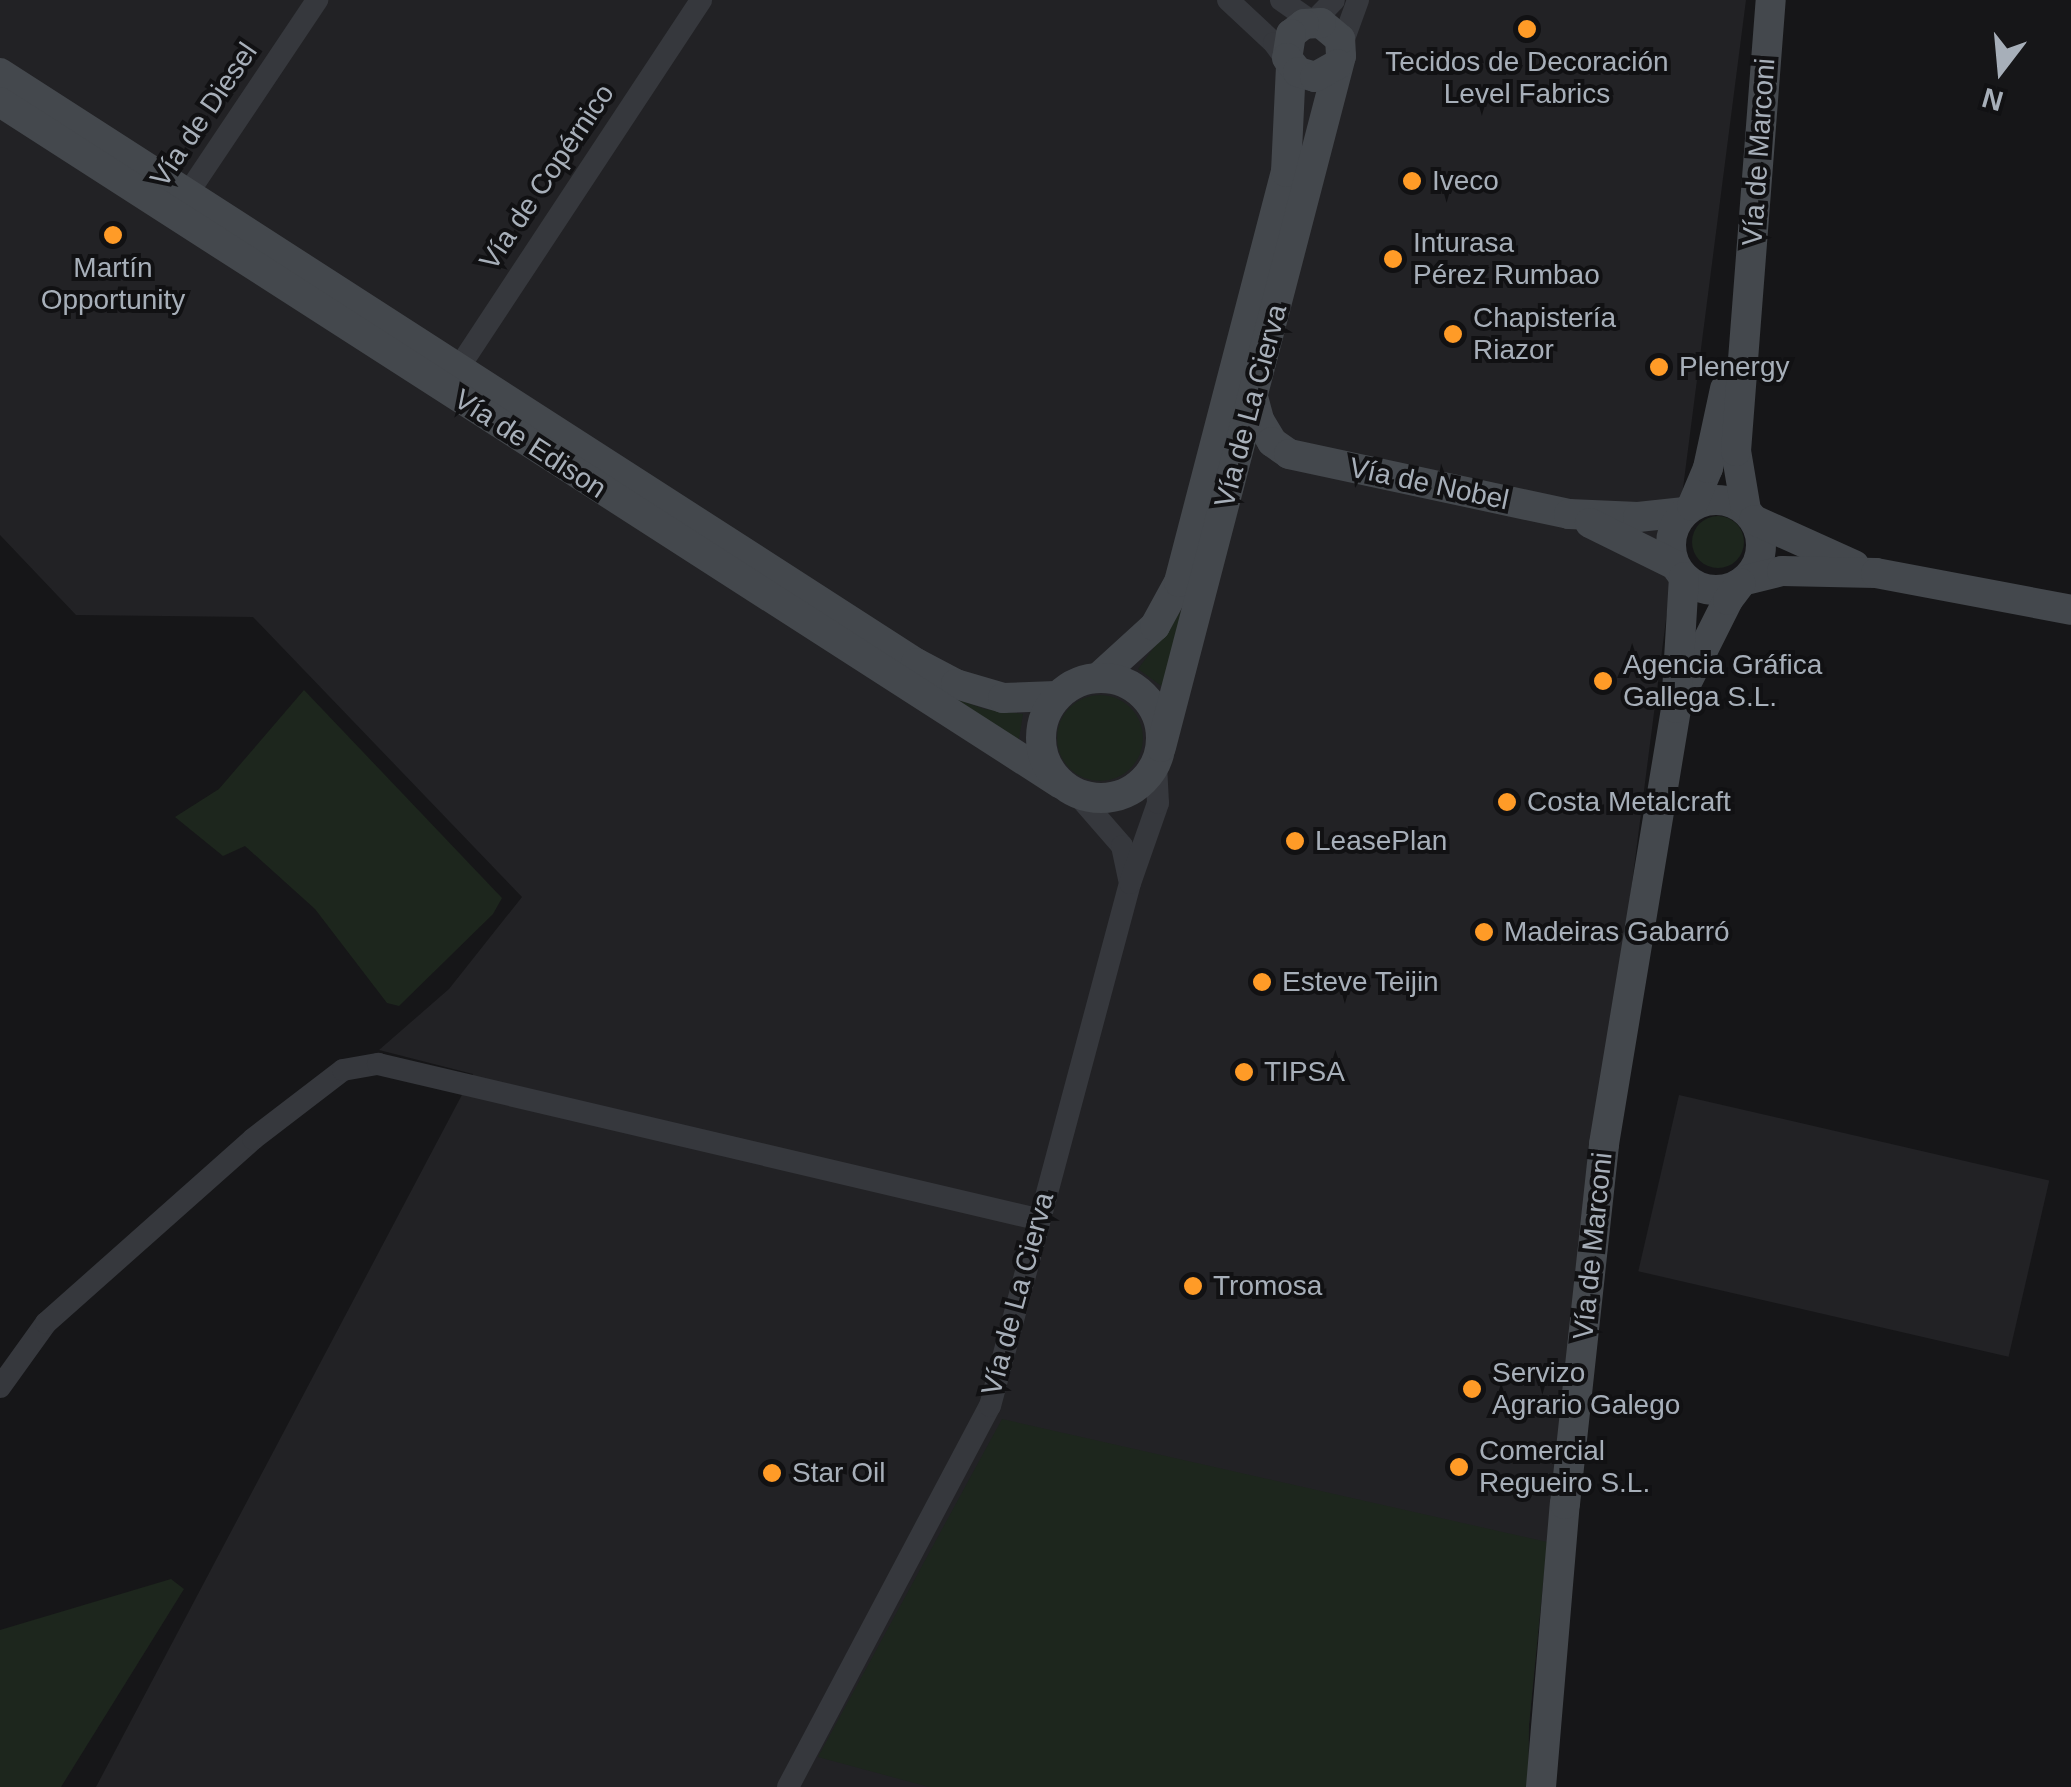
<!DOCTYPE html>
<meta charset="utf-8">
<style>
body{margin:0}
#map{position:relative;width:2071px;height:1787px;overflow:hidden;background:#161618;font-family:Arial,sans-serif}
div>[style]{position:absolute}
.built>*{inset:0;background:#222225;transform-origin:0 0}
.green>*{inset:0;background:#1d261d}
.round{border-radius:50%}
.street>*{height:22px;margin:-11px;padding:0 11px;transform-origin:11px;border-radius:11px;background:#36383d}
.secondary>*{height:30px;margin:-15px;padding:0 15px;transform-origin:15px;border-radius:15px;background:#44484d}
.secondary>.ring{margin:-15px;padding:0;box-sizing:content-box;background:none;border:30px solid #44484d;border-radius:50%}
.dots>*{width:28px;height:28px;translate:-50% -50%;box-sizing:border-box;border:5px solid #111113;border-radius:50%}
span{translate:-50% -50%;white-space:nowrap;text-align:center;line-height:1.15;-webkit-text-stroke:8px #111113;paint-order:stroke}
.poi-label{font-size:28px;color:#a7afb9}
.left{translate:0 -50%;text-align:left}
.street-label{font-size:28px;color:#a7afb9}
.north{position:absolute;left:1951px;top:20px;width:100px;height:100px;-webkit-text-stroke:8px #111113;paint-order:stroke;rotate:196deg;font-size:28px;font-weight:700;line-height:40px;text-align:center;color:#a7afb9}
.north::after{content:'';display:block;margin:auto;width:35px;height:45px;background:#a7afb9;clip-path:polygon(50% 0,100% 100%,50% 72%,0 100%)}
</style>
<div id="map">
<div class="built">
<div style="clip-path:polygon(0 0,1746px 0,1547px 1542px,1529px 1725px,1528px 1787px,96px 1787px,473px 1074px,379px 1050px,449px 989px,522px 897px,253px 617px,76px 615px,0 535px)"></div>
<div style="left:1679px;top:1095px;width:380px;height:181px;rotate:13deg"></div>
</div>
<div class="green">
<div class="round" style="left:1692px;top:516px;width:52px;height:52px"></div>
<div style="clip-path:polygon(1181px 611px,1187px 612px,1167px 690px,1138px 669px)"></div>
<div style="clip-path:polygon(304px 690px,502px 898px,493px 914px,399px 1006px,387px 1003px,315px 909px,245px 846px,223px 856px,175px 817px,219px 789px)"></div>
<div class="round" style="left:1057px;top:695px;width:86px;height:86px"></div>
<div style="clip-path:polygon(957px 699px,984px 709px,1023px 714px,1018px 745px)"></div>
<div style="clip-path:polygon(1002px 1419px,1547px 1542px,1529px 1725px,1528px 1787px,929px 1787px,818px 1757px)"></div>
<div style="clip-path:polygon(171px 1579px,184px 1589px,61px 1787px,0 1787px,0 1630px)"></div>
</div>
<div class="street">
<div style="left:1228px;top:0;width:63px;rotate:43.1deg"></div>
<div style="left:1274px;top:43px;width:29px;rotate:54deg"></div>
<div style="left:1281px;top:0;width:39px;rotate:35deg"></div>
<div style="left:1313px;top:22px;width:30px;rotate:-46deg"></div>
<div style="left:1341px;top:47px;width:50px;rotate:-70.1deg"></div>
<div style="left:180px;top:205px;width:247px;rotate:-56.2deg"></div>
<div style="left:450px;top:381px;width:456px;rotate:-56.6deg"></div>
<div style="left:1076px;top:793px;width:70px;rotate:49deg"></div>
<div style="left:1122px;top:846px;width:34px;rotate:78deg"></div>
<div style="left:0;top:1387px;width:79px;rotate:-54.3deg"></div>
<div style="left:46px;top:1323px;width:277px;rotate:-41.6deg"></div>
<div style="left:253px;top:1139px;width:113px;rotate:-37.5deg"></div>
<div style="left:343px;top:1070px;width:36px;rotate:-10deg"></div>
<div style="left:378px;top:1064px;width:677px;rotate:13.24deg"></div>
<div style="left:788px;top:1787px;width:431px;rotate:-62.1deg"></div>
<div style="left:990px;top:1406px;width:541px;rotate:-75.01deg"></div>
<div style="left:1130px;top:883px;width:85px;rotate:-70.7deg"></div>
<div style="left:1158px;top:803px;width:39px;rotate:-93deg"></div>
</div>
<div class="secondary">
<div style="left:0;top:73px;width:1090px;rotate:32.79deg"></div>
<div style="left:916px;top:663px;width:45px;rotate:27.7deg"></div>
<div style="left:956px;top:684px;width:49px;rotate:16.6deg"></div>
<div style="left:1003px;top:698px;width:53px;rotate:-2.2deg"></div>
<div style="left:0;top:102px;width:1261px;rotate:32.73deg"></div>
<div style="left:1253px;top:397px;width:24px;rotate:75deg"></div>
<div style="left:1259px;top:420px;width:26px;rotate:59deg"></div>
<div style="left:1272px;top:442px;width:21px;rotate:35deg"></div>
<div style="left:1289px;top:454px;width:286px;rotate:12.1deg"></div>
<div style="left:1569px;top:514px;width:69px;rotate:2.5deg"></div>
<div style="left:1638px;top:517px;width:47px;rotate:-6.1deg"></div>
<div class="ring" style="left:1671px;top:500px;width:60px;height:60px"></div>
<div style="left:1692px;top:506px;width:41px;rotate:-67.2deg"></div>
<div style="left:1708px;top:468px;width:81px;rotate:-77.9deg"></div>
<div style="left:1746px;top:510px;width:60px;rotate:-99.6deg"></div>
<div style="left:1736px;top:451px;width:452px;rotate:-85.6deg"></div>
<div style="left:1754px;top:520px;width:110px;rotate:24.2deg"></div>
<div style="left:1590px;top:523px;width:95px;rotate:26.3deg"></div>
<div style="left:1746px;top:580px;width:37px;rotate:-14deg"></div>
<div style="left:1782px;top:571px;width:94px;rotate:1.2deg"></div>
<div style="left:1876px;top:573px;width:198px;rotate:10.7deg"></div>
<div style="left:1099px;top:677px;width:76px;rotate:-42.3deg"></div>
<div style="left:1155px;top:626px;width:50px;rotate:-61.4deg"></div>
<div style="left:1179px;top:582px;width:424px;rotate:-75.4deg"></div>
<div style="left:1286px;top:172px;width:106px;rotate:-87.3deg"></div>
<div class="ring" style="left:1041px;top:678px;width:90px;height:90px"></div>
<div style="left:1687px;top:682px;width:92px;rotate:-63.4deg"></div>
<div style="left:1728px;top:600px;width:21px;rotate:-53deg"></div>
<div style="left:1161px;top:747px;width:714px;rotate:-75.4deg"></div>
<div style="left:1341px;top:56px;width:17px;rotate:-93deg"></div>
<div style="left:1340px;top:39px;width:25px;rotate:-140deg"></div>
<div style="left:1321px;top:23px;width:17px;rotate:177deg"></div>
<div style="left:1304px;top:24px;width:16px;rotate:142deg"></div>
<div style="left:1291px;top:34px;width:24px;rotate:99deg"></div>
<div style="left:1287px;top:58px;width:18px;rotate:52deg"></div>
<div style="left:1298px;top:72px;width:18px;rotate:16deg"></div>
<div style="left:1315px;top:77px;width:26px;rotate:-29deg"></div>
<div style="left:1541px;top:1787px;width:284px;rotate:-85.2deg"></div>
<div style="left:1565px;top:1504px;width:362px;rotate:-83.8deg"></div>
<div style="left:1604px;top:1144px;width:442px;rotate:-80.6deg"></div>
<div style="left:1676px;top:708px;width:131px;rotate:-86.5deg"></div>
</div>
<div class="dots">
<div style="left:1527px;top:29px;background:#ff9b27"></div>
<div style="left:1412px;top:181px;background:#ff9b27"></div>
<div style="left:113px;top:235px;background:#ff9b27"></div>
<div style="left:1393px;top:259px;background:#ff9b27"></div>
<div style="left:1453px;top:334px;background:#ff9b27"></div>
<div style="left:1659px;top:367px;background:#ff9b27"></div>
<div style="left:1603px;top:681px;background:#ff9b27"></div>
<div style="left:1507px;top:802px;background:#ff9b27"></div>
<div style="left:1295px;top:841px;background:#ff9b27"></div>
<div style="left:1484px;top:932px;background:#ff9b27"></div>
<div style="left:1262px;top:982px;background:#ff9b27"></div>
<div style="left:1244px;top:1072px;background:#ff9b27"></div>
<div style="left:1193px;top:1286px;background:#ff9b27"></div>
<div style="left:1472px;top:1389px;background:#ff9b27"></div>
<div style="left:1459px;top:1467px;background:#ff9b27"></div>
<div style="left:772px;top:1473px;background:#ff9b27"></div>
</div>
<div class="poi-label">
<span style="left:1527px;top:78px">Tecidos de Decoración<br>Level Fabrics</span>
<span class="left" style="left:1432px;top:181px">Iveco</span>
<span class="left" style="left:1413px;top:259px">Inturasa<br>Pérez Rumbao</span>
<span style="left:113px;top:284px">Martín<br>Opportunity</span>
<span class="left" style="left:1473px;top:334px">Chapistería<br>Riazor</span>
<span class="left" style="left:1679px;top:367px">Plenergy</span>
<span class="left" style="left:1623px;top:681px">Agencia Gráfica<br>Gallega S.L.</span>
<span class="left" style="left:1527px;top:802px">Costa Metalcraft</span>
<span class="left" style="left:1315px;top:841px">LeasePlan</span>
<span class="left" style="left:1504px;top:932px">Madeiras Gabarró</span>
<span class="left" style="left:1282px;top:982px">Esteve Teijin</span>
<span class="left" style="left:1264px;top:1072px">TIPSA</span>
<span class="left" style="left:1213px;top:1286px">Tromosa</span>
<span class="left" style="left:1492px;top:1389px">Servizo<br>Agrario Galego</span>
<span class="left" style="left:1479px;top:1467px">Comercial<br>Regueiro S.L.</span>
<span class="left" style="left:792px;top:1473px">Star Oil</span>
</div>
<div class="street-label">
<span style="left:204px;top:115px;rotate:-56deg">Vía de Diesel</span>
<span style="left:1759px;top:152px;rotate:-86deg">Vía de Marconi</span>
<span style="left:547px;top:177px;rotate:-56deg">Vía de Copérnico</span>
<span style="left:1251px;top:406px;rotate:-75deg">Vía de La Cierva</span>
<span style="left:530px;top:444px;rotate:33deg">Vía de Edison</span>
<span style="left:1429px;top:484px;rotate:12deg">Vía de Nobel</span>
<span style="left:1593px;top:1246px;rotate:-84deg">Vía de Marconi</span>
<span style="left:1018px;top:1294px;rotate:-75deg">Vía de La Cierva</span>
</div>
<div class="north">N</div>
</div>
